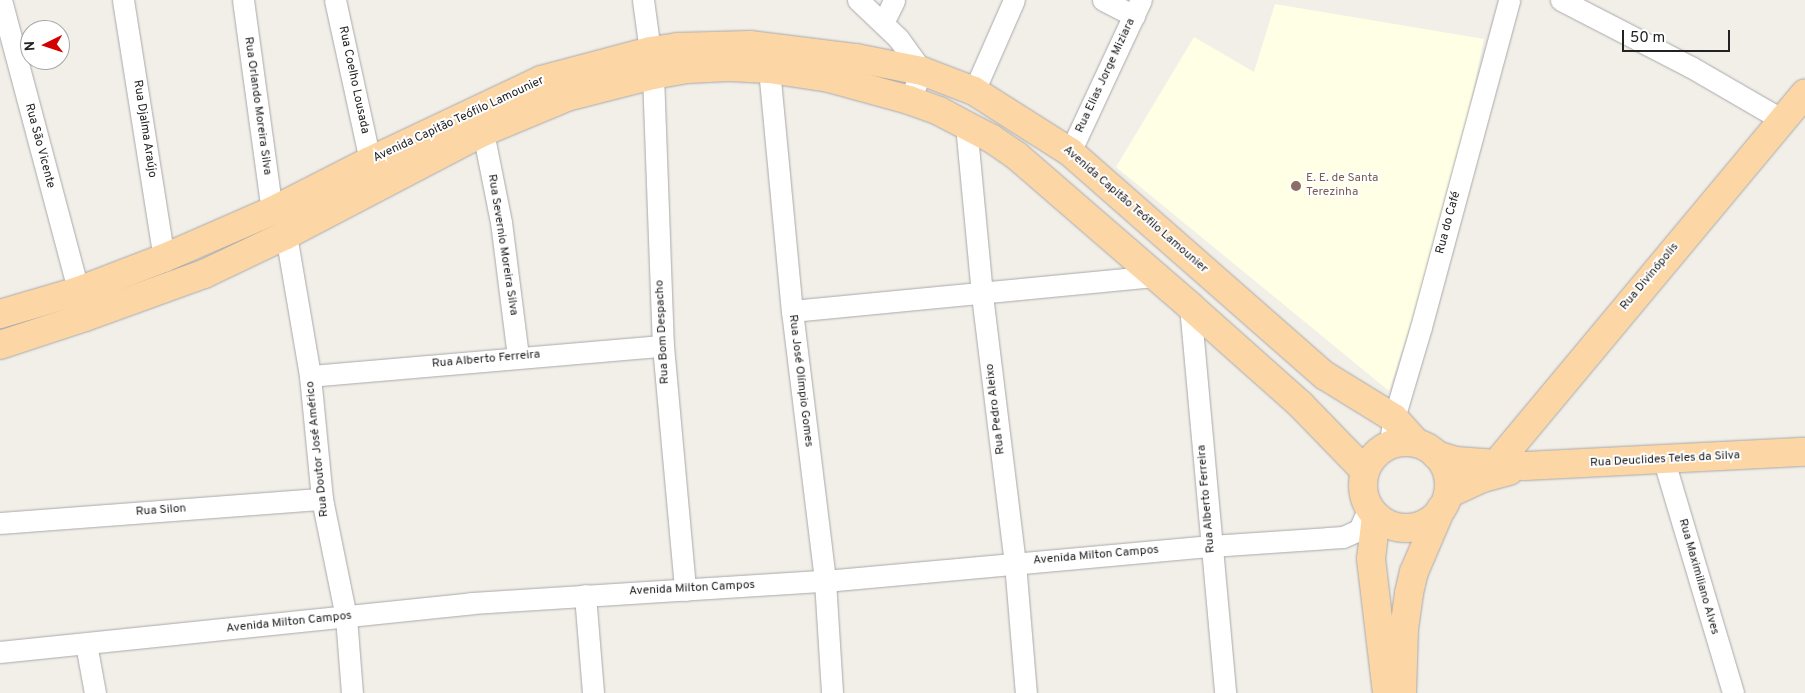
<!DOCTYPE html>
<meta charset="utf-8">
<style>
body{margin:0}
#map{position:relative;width:1805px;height:693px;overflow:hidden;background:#f2efe9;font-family:Overpass,sans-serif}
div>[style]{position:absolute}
.education>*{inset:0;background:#ffffe5}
.roads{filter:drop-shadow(0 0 1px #a9a9a9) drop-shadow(0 0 1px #a9a9a9)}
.minor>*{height:21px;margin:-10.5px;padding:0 10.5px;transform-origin:10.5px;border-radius:10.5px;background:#fff}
.major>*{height:28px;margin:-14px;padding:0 14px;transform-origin:14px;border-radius:14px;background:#fcd6a4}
.major>.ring{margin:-14px;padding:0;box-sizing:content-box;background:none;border:28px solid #fcd6a4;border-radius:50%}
.dots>*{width:14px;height:14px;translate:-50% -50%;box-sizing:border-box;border:2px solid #fff;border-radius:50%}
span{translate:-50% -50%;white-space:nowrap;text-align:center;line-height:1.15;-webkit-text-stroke:4px #fff;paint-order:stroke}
.street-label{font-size:12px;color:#222}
.education-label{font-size:12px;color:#785e54}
.left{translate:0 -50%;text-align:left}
.north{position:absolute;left:20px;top:20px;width:50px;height:50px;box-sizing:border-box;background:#fff;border:1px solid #a7a7a7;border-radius:50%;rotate:266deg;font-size:14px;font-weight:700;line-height:20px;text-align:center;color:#222}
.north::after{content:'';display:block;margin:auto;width:18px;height:22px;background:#d40000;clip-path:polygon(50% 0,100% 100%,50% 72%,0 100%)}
.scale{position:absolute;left:1622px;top:30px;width:108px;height:22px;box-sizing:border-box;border:2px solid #222;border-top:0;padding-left:6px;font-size:15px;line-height:18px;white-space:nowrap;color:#222;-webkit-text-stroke:4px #fff;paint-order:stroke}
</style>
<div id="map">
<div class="education">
<div style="clip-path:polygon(1275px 4px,1484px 39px,1449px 204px,1389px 391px,1116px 167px,1194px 37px,1254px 72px)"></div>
</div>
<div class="roads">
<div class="minor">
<div style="left:1px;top:0;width:315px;rotate:75.1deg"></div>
<div style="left:123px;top:0;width:261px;rotate:81deg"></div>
<div style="left:243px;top:0;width:213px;rotate:82.2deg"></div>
<div style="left:335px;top:0;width:165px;rotate:77.7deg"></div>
<div style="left:643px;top:0;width:51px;rotate:82.2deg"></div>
<div style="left:858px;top:0;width:55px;rotate:43.5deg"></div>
<div style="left:898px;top:38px;width:41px;rotate:54deg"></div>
<div style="left:922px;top:71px;width:32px;rotate:114deg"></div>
<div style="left:1103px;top:0;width:35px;rotate:27deg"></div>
<div style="left:1561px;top:0;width:146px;rotate:27.3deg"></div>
<div style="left:1691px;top:67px;width:108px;rotate:30.1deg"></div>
<div style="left:883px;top:23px;width:25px;rotate:-64deg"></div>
<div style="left:769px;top:69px;width:243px;rotate:84.6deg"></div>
<div style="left:792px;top:311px;width:272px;rotate:83deg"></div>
<div style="left:825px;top:581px;width:112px;rotate:86.4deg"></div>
<div style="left:653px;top:75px;width:271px;rotate:87.9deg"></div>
<div style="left:663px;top:346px;width:245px;rotate:84.8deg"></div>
<div style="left:974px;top:91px;width:99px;rotate:-66.3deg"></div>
<div style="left:966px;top:125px;width:171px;rotate:84.6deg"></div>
<div style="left:982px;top:295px;width:270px;rotate:83deg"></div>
<div style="left:1015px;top:563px;width:130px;rotate:85.2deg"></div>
<div style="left:483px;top:132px;width:92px;rotate:78.7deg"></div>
<div style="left:501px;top:222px;width:136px;rotate:82.8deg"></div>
<div style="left:1070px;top:152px;width:168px;rotate:-65deg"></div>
<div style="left:286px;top:235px;width:143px;rotate:80.3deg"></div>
<div style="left:310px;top:376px;width:124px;rotate:84.4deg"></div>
<div style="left:322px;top:499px;width:120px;rotate:78.5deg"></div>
<div style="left:346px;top:617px;width:76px;rotate:85.5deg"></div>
<div style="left:1190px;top:306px;width:389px;rotate:84.8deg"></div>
<div style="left:792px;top:311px;width:366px;rotate:-5.5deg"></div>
<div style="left:310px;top:376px;width:354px;rotate:-4.9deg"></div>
<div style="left:1389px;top:446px;width:28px;rotate:-80deg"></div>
<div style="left:1394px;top:418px;width:95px;rotate:-73.5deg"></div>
<div style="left:1421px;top:327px;width:339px;rotate:-74.9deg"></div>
<div style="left:1664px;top:461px;width:242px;rotate:73.4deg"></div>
<div style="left:0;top:523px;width:323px;rotate:-4.3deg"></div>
<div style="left:585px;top:595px;width:98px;rotate:85.3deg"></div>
<div style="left:86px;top:644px;width:50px;rotate:79.6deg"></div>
<div style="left:0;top:652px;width:474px;rotate:-5.9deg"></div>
<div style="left:471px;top:603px;width:355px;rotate:-3.6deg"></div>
<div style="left:825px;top:581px;width:388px;rotate:-5.2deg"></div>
<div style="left:1211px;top:546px;width:132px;rotate:-3.9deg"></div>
<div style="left:1343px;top:537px;width:17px;rotate:-24deg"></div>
<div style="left:1359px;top:530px;width:24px;rotate:-66deg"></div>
</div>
<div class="major">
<div style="left:0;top:314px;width:81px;rotate:-16.4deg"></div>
<div style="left:78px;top:291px;width:92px;rotate:-21deg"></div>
<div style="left:164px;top:258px;width:118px;rotate:-23.5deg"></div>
<div style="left:272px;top:211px;width:110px;rotate:-27deg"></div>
<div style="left:370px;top:161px;width:189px;rotate:-25.3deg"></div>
<div style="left:541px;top:80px;width:113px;rotate:-14.9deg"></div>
<div style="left:650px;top:51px;width:27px;rotate:-8deg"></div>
<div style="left:677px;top:47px;width:73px;rotate:-1.6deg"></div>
<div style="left:750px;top:45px;width:107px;rotate:7deg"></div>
<div style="left:856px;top:58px;width:67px;rotate:11.1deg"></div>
<div style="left:922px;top:71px;width:56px;rotate:21deg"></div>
<div style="left:974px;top:91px;width:114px;rotate:32.4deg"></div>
<div style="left:1070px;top:152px;width:338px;rotate:41.3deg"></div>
<div style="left:1324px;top:375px;width:82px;rotate:31.6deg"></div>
<div style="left:1394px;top:418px;width:31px;rotate:48deg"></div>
<div style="left:0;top:345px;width:89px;rotate:-18.2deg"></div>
<div style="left:85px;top:317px;width:127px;rotate:-19.9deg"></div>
<div style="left:204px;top:274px;width:91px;rotate:-25.4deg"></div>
<div style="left:286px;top:235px;width:222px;rotate:-27.6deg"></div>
<div style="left:483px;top:132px;width:91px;rotate:-22.6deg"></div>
<div style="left:567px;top:97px;width:89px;rotate:-14.3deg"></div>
<div style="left:653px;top:75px;width:35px;rotate:-10deg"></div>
<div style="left:687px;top:69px;width:42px;rotate:-2.7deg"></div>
<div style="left:729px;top:67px;width:40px;rotate:2.9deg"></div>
<div style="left:769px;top:69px;width:61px;rotate:8.5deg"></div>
<div style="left:829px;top:78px;width:83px;rotate:15.4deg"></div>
<div style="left:909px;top:100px;width:32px;rotate:20deg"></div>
<div style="left:939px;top:111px;width:60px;rotate:27.8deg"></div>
<div style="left:992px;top:139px;width:30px;rotate:34deg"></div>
<div style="left:1017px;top:156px;width:229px;rotate:40.9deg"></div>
<div style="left:1190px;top:306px;width:147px;rotate:41.7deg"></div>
<div style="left:1300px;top:404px;width:93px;rotate:45.9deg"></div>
<div class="ring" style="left:1363px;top:442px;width:58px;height:58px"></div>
<div style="left:1436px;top:455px;width:21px;rotate:17deg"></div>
<div style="left:1456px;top:461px;width:69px;rotate:4.1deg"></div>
<div style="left:1525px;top:466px;width:280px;rotate:-2.9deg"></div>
<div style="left:1497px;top:463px;width:481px;rotate:-50.2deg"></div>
<div style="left:1448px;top:494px;width:38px;rotate:-25deg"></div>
<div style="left:1483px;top:478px;width:27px;rotate:-15deg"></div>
<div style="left:1376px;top:516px;width:43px;rotate:96.6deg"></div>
<div style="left:1371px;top:559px;width:135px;rotate:83.2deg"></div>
<div style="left:1402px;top:693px;width:64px;rotate:-88.2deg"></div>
<div style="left:1404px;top:629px;width:36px;rotate:-82deg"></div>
<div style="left:1409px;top:593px;width:22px;rotate:-77deg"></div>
<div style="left:1414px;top:572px;width:69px;rotate:-66.8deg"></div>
</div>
</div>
<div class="dots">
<div style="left:1296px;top:186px;background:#8d6e63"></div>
</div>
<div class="street-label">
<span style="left:1106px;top:76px;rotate:-65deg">Rua Elias Jorge Miziara</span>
<span style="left:353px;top:80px;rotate:78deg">Rua Coelho Lousada</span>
<span style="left:257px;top:106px;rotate:82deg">Rua Orlando Moreira Silva</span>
<span style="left:459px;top:120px;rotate:-25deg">Avenida Capitão Teófilo Lamounier</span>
<span style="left:144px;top:129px;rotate:81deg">Rua Djalma Araújo</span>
<span style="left:39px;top:146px;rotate:75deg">Rua São Vicente</span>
<span style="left:1135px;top:210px;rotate:41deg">Avenida Capitão Teófilo Lamounier</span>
<span style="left:1449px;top:223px;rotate:-75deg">Rua do Café</span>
<span style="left:502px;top:245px;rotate:81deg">Rua Severnio Moreira Silva</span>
<span style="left:1650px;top:277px;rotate:-50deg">Rua Divinópolis</span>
<span style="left:663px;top:332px;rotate:-93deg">Rua Bom Despacho</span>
<span style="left:486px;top:360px;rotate:-5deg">Rua Alberto Ferreira</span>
<span style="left:800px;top:381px;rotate:83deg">Rua José Olímpio Gomes</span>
<span style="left:996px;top:409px;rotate:-97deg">Rua Pedro Aleixo</span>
<span style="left:318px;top:449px;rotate:-96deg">Rua Doutor José Américo</span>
<span style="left:1665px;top:460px;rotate:-3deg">Rua Deuclides Teles da Silva</span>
<span style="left:1207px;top:499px;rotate:-95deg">Rua Alberto Ferreira</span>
<span style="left:161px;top:511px;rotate:-4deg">Rua Silon</span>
<span style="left:1096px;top:556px;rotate:-5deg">Avenida Milton Campos</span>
<span style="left:1698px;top:577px;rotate:74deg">Rua Maximiliano Alves</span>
<span style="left:692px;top:589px;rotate:-3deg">Avenida Milton Campos</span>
<span style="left:289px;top:623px;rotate:-6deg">Avenida Milton Campos</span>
</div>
<div class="education-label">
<span class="left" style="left:1306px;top:186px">E. E. de Santa<br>Terezinha</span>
</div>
<div class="north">N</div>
<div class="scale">50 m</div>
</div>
